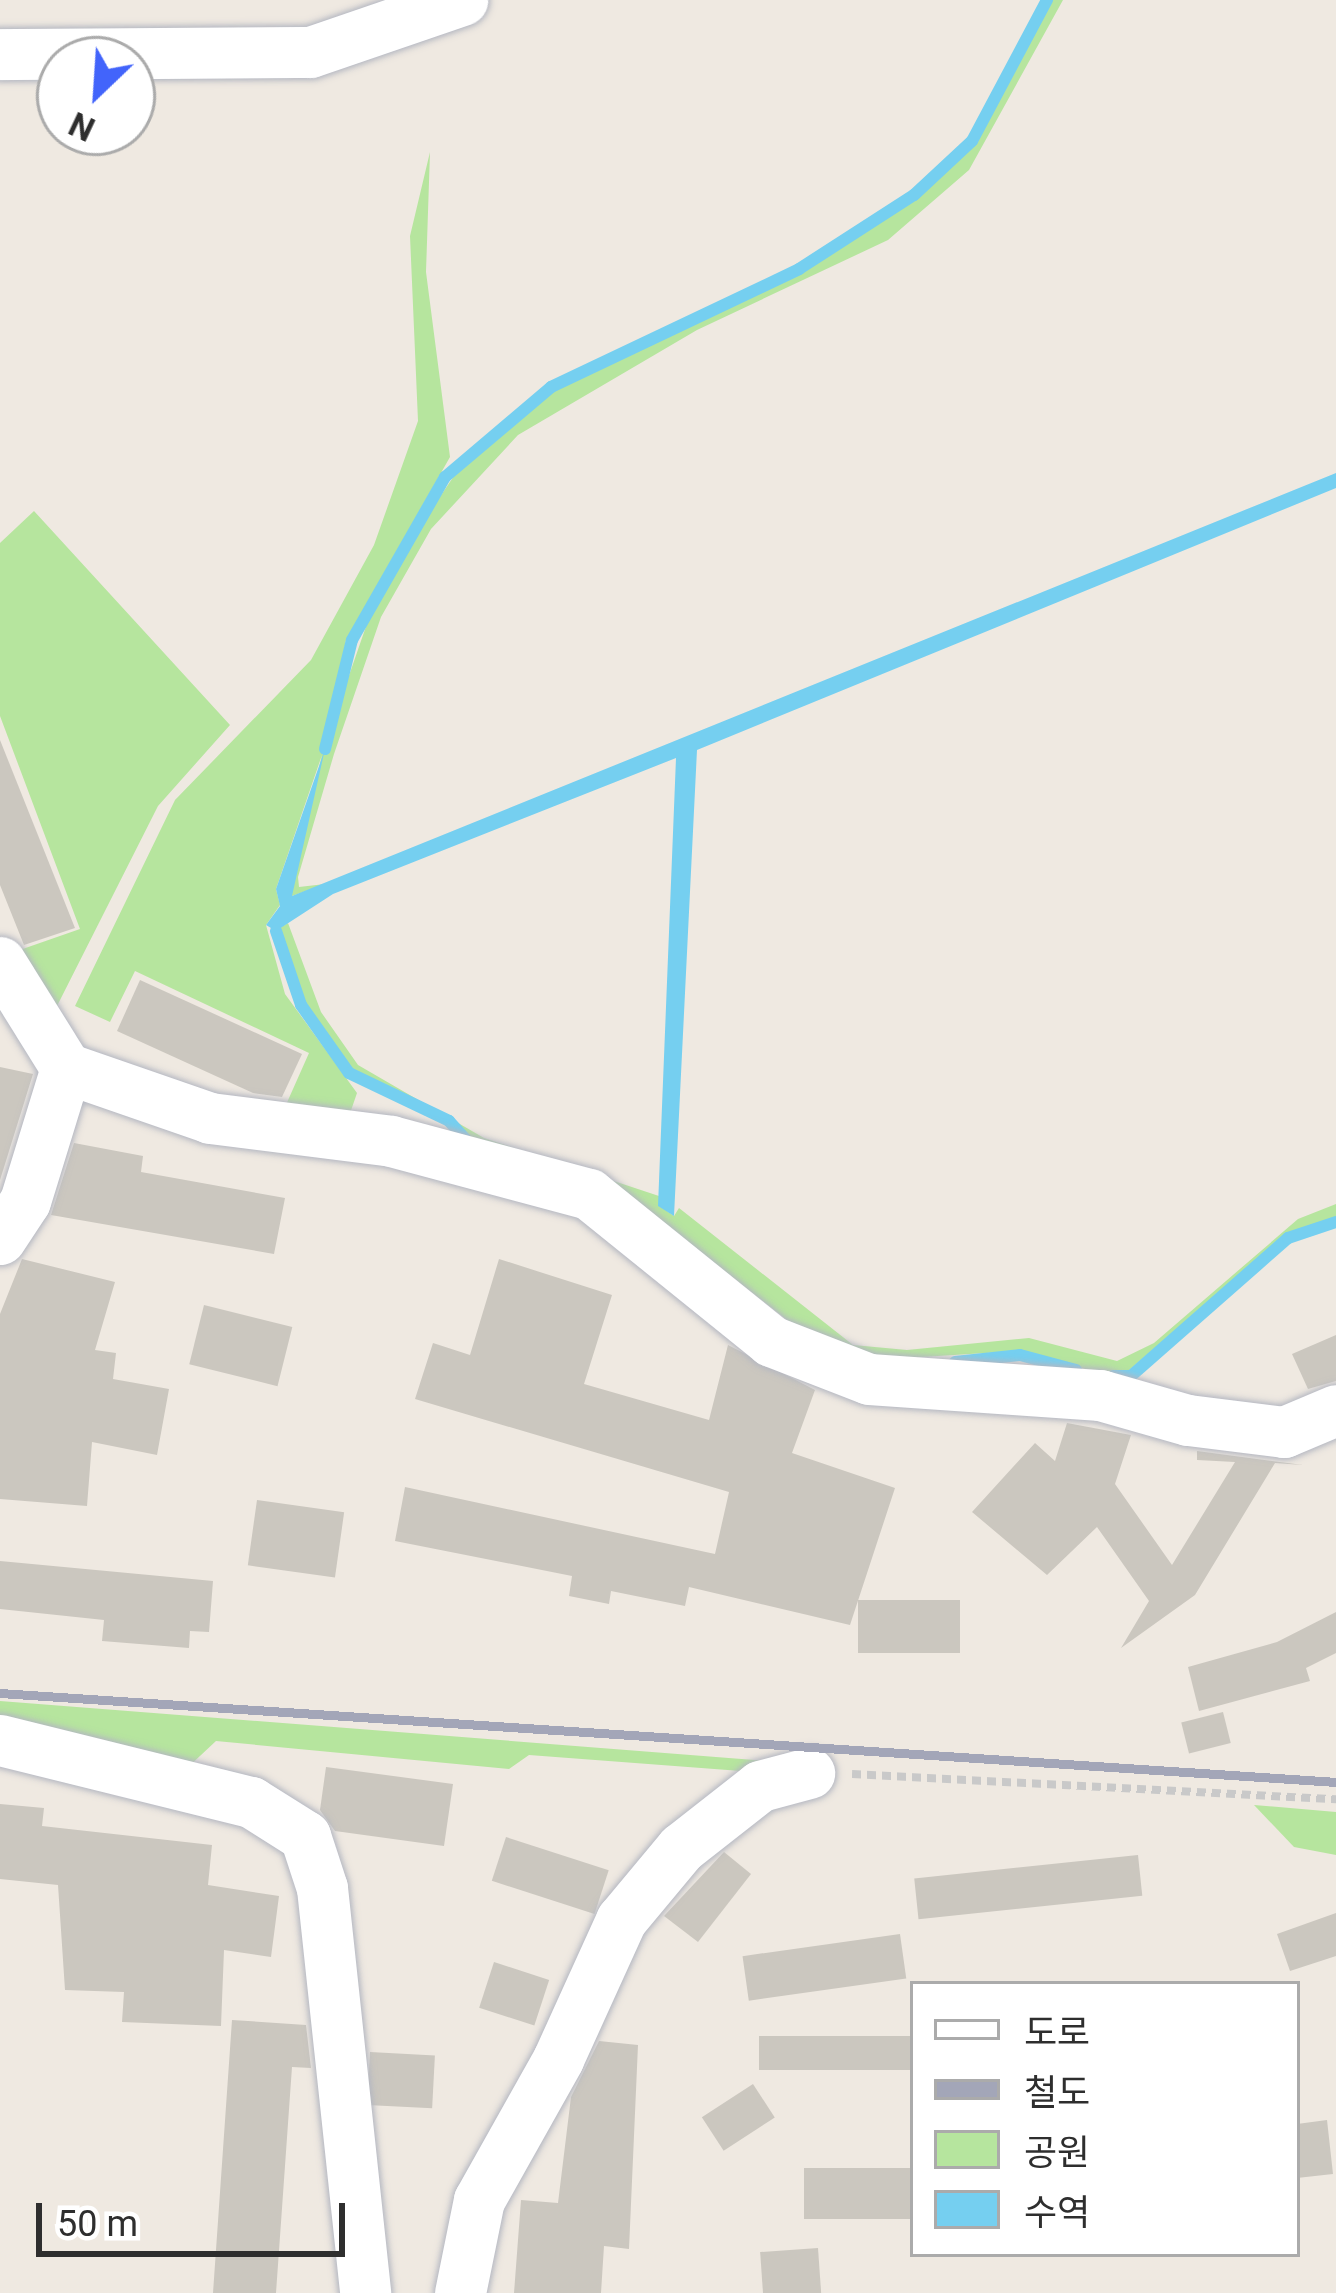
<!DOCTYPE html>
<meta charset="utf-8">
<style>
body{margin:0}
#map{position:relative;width:1336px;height:2293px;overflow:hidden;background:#efe9e1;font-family:Roboto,"Noto Sans KR",sans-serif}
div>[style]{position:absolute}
.green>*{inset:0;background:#b6e59e}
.water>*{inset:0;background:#75cff0}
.stream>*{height:12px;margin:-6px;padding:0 6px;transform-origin:6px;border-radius:6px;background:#75cff0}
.building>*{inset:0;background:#cbc7bf;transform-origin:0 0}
.path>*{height:8px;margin-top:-4px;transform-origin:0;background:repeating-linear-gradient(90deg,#c9c9c9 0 9px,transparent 0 15px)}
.roads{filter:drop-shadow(0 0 3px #b4b7c1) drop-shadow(0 0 3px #b4b7c1)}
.minor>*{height:51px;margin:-25.5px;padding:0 25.5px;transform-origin:25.5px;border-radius:25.5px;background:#fff}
.rail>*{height:9px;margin:-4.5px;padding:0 4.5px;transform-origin:4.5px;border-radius:4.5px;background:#a3a6b8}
span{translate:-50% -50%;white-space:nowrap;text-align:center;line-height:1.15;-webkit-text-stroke:9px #fff;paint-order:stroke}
.legend{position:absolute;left:910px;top:1981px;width:390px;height:276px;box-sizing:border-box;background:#fff;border:3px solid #ababab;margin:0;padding:15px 21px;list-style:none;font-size:36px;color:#2e2e2e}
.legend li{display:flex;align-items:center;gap:24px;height:60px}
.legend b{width:60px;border:3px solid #ababab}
.north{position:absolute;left:36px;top:36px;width:120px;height:120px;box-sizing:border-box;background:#fff;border:3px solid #ababab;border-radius:50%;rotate:205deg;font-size:33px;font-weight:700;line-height:48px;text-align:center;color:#2e2e2e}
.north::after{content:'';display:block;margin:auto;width:42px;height:54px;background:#4264fb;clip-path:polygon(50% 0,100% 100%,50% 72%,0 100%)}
.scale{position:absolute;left:36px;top:2203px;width:309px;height:54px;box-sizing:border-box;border:6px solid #2e2e2e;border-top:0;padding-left:15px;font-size:36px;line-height:42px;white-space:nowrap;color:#2e2e2e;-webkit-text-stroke:9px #fff;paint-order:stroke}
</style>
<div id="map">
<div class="green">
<div style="clip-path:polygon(1051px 0,1063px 0,969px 170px,888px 240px,697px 330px,518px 435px,431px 529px,381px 617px,334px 754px,298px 877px,299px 887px,325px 884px,292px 896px,289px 890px,322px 755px,276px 889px,280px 905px,266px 925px,285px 994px,357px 1093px,346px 1125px,281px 1116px,309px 1053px,135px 971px,110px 1022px,75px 1006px,175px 800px,311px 660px,374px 545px,418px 421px,410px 236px,430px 152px,426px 272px,450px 457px,346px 640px,326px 742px,380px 586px,460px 467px,559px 387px,797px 273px,913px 201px,978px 139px)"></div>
<div style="clip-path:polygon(34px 511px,230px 725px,158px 806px,57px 1006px,14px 952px,80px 929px,0 716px,0 543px)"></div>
<div style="clip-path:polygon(288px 923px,321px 1012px,358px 1065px,484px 1138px,662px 1197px,658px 1205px,674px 1216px,679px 1208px,853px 1345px,907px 1350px,1029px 1338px,1117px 1361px,1154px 1343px,1298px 1219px,1336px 1204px,1336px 1217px,1284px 1237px,1128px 1371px,1104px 1374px,1019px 1351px,874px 1360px,787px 1320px,637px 1202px,477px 1149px,449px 1120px,365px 1086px,303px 1004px,278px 929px)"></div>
<div style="clip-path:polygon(0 1701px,793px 1763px,766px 1773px,529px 1755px,509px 1769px,216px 1741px,185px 1770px,0 1727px)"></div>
<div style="clip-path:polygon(1254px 1805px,1336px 1812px,1336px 1855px,1294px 1847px)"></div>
</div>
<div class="water">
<div style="clip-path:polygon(1336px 473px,1336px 488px,697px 750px,674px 1216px,658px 1206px,676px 758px,333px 894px,276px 931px,266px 925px,280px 906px,276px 889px,325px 749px,292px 896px)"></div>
</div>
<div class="stream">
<div style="left:325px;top:749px;width:112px;rotate:-76.1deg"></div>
<div style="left:352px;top:640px;width:188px;rotate:-60.3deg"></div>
<div style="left:445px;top:477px;width:139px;rotate:-40.3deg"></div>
<div style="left:551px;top:387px;width:275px;rotate:-25.4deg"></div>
<div style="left:799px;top:269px;width:137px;rotate:-32.8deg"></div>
<div style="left:914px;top:195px;width:79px;rotate:-43deg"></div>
<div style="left:972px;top:141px;width:160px;rotate:-62deg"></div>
<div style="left:276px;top:931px;width:78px;rotate:71.3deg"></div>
<div style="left:301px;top:1005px;width:83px;rotate:54.8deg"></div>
<div style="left:349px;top:1073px;width:111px;rotate:25.6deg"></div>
<div style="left:449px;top:1121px;width:31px;rotate:48deg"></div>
<div style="left:955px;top:1362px;width:65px;rotate:-6.1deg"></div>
<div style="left:1020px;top:1355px;width:58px;rotate:15deg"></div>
<div style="left:1113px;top:1376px;width:18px"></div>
<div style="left:1131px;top:1376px;width:209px;rotate:-41.3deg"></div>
<div style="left:1288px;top:1238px;width:51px;rotate:-18.4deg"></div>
</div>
<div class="building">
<div style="clip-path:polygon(0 740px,75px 928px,24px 945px,0 885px)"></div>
<div style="clip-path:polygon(140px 980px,302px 1054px,282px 1097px,253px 1093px,117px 1031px)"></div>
<div style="clip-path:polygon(0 1067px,33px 1074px,0 1180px)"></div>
<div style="clip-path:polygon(74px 1143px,143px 1156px,141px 1172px,285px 1198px,274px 1254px,51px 1215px)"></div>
<div style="clip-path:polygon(22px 1259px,115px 1282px,95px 1350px,116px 1353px,113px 1379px,169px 1389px,157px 1455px,92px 1442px,87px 1506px,0 1499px,0 1314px)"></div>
<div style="clip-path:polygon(499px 1259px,612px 1295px,584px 1384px,709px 1420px,728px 1345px,815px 1390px,792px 1453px,895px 1488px,850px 1625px,689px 1587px,685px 1606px,611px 1591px,609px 1604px,569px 1596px,572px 1576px,395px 1541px,405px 1487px,715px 1554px,729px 1492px,415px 1399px,433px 1343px,470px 1355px)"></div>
<div style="left:204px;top:1305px;width:91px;height:61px;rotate:14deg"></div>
<div style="clip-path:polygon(1336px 1335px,1336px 1381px,1308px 1389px,1292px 1354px)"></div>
<div style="clip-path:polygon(1067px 1423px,1131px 1435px,1115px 1484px,1172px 1565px,1235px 1462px,1197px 1460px,1197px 1451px,1303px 1465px,1275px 1463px,1195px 1595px,1121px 1648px,1149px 1601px,1097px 1527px,1047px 1575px,972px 1512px,1035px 1443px,1055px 1461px)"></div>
<div style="left:257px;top:1500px;width:88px;height:66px;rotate:8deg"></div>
<div style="clip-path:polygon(0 1561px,213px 1581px,209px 1632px,190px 1631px,189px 1648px,102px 1641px,104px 1620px,0 1609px)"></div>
<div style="left:858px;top:1600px;width:102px;height:53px"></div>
<div style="clip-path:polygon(1336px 1612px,1336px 1653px,1306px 1668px,1310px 1681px,1199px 1711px,1188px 1667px,1277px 1642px)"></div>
<div style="left:1223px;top:1712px;width:32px;height:43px;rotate:76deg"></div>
<div style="clip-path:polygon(326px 1767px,453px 1784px,444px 1846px,335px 1831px,320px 1810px)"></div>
<div style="clip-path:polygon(0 1804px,44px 1808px,42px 1826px,212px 1845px,208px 1885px,279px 1896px,271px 1957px,224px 1950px,221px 2026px,122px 2022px,124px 1992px,65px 1990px,58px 1885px,0 1879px)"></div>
<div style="left:506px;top:1837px;width:108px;height:46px;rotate:18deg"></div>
<div style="clip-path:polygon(724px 1852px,751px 1874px,698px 1942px,664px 1916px)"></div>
<div style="left:1138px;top:1855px;width:41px;height:225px;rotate:84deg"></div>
<div style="clip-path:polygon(1336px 1913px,1336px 1956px,1290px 1971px,1277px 1934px)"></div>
<div style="left:900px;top:1934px;width:45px;height:159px;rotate:82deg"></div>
<div style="left:494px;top:1962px;width:58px;height:48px;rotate:18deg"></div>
<div style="clip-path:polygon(232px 2020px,306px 2025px,311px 2068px,292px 2067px,276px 2293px,213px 2293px)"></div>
<div style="left:913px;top:2036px;width:34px;height:154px;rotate:90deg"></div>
<div style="clip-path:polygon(599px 2041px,638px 2045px,629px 2249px,604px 2246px,601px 2293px,514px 2293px,521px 2200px,558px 2203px,571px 2097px)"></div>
<div style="left:370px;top:2052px;width:65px;height:53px;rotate:3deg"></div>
<div style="left:753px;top:2084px;width:40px;height:61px;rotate:57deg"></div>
<div style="clip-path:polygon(1327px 2120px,1333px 2174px,1297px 2178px,1297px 2124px)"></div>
<div style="left:913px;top:2168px;width:51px;height:109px;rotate:90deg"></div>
<div style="left:818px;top:2248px;width:45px;height:58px;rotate:86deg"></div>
</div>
<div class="path">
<div style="left:852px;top:1774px;width:485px;rotate:3deg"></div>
</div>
<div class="roads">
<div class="minor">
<div style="left:0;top:54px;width:310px;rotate:-0.4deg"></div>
<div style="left:310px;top:52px;width:161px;rotate:-18.9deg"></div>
<div style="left:0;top:962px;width:125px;rotate:58.1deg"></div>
<div style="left:66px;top:1068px;width:152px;rotate:19.1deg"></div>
<div style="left:210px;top:1118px;width:182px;rotate:7.2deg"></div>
<div style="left:391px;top:1141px;width:205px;rotate:15deg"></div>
<div style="left:589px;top:1194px;width:234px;rotate:38.9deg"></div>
<div style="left:771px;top:1341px;width:105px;rotate:21.2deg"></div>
<div style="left:869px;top:1379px;width:232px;rotate:4deg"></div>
<div style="left:1100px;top:1395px;width:91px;rotate:15.9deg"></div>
<div style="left:1188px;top:1420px;width:97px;rotate:7.1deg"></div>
<div style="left:1284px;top:1432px;width:56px;rotate:-22.9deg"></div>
<div style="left:0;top:1239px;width:45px;rotate:-56.7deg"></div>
<div style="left:25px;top:1201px;width:139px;rotate:-72.9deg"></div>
<div style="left:0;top:1740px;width:259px;rotate:13.9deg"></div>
<div style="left:251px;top:1802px;width:64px;rotate:32.2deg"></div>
<div style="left:305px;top:1836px;width:55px;rotate:71.9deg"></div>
<div style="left:322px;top:1888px;width:407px;rotate:83.9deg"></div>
<div style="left:460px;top:2293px;width:95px;rotate:-78.5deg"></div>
<div style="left:479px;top:2200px;width:162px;rotate:-60.7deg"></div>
<div style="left:558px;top:2059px;width:153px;rotate:-65.6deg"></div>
<div style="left:621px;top:1920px;width:94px;rotate:-50.2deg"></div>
<div style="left:681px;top:1848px;width:100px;rotate:-38.1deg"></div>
<div style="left:760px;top:1786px;width:51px;rotate:-14.9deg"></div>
</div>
</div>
<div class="rail">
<div style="left:0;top:1693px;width:1339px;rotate:3.81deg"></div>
</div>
<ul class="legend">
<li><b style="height:15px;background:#fff"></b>도로</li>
<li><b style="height:15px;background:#a3a6b8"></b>철도</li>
<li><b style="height:33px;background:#b6e59e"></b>공원</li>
<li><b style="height:33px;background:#75cff0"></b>수역</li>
</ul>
<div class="north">N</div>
<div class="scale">50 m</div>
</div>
